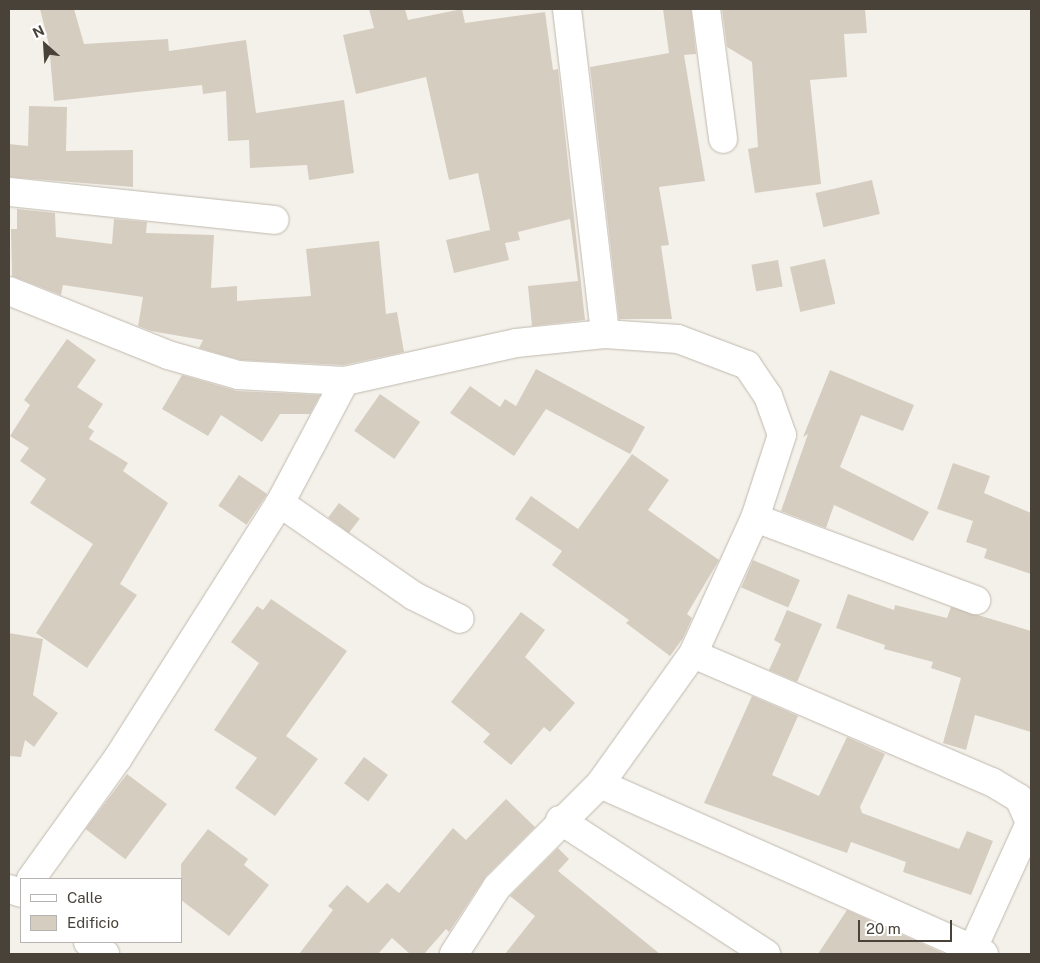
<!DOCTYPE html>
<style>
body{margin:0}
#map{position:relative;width:1040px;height:963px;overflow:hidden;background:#f4f1eb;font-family:"Public Sans",sans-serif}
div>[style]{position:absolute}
.building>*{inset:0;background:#d6cdc1;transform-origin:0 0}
.roads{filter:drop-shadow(0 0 1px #c0b9ad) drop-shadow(0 0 1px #c0b9ad)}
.minor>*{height:28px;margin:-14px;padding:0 14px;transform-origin:14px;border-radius:14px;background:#fff}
span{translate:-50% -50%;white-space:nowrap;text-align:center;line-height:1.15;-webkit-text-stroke:4.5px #fff;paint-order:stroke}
.frame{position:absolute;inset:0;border:10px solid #484239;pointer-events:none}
.legend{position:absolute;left:20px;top:878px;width:162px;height:65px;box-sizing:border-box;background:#fff;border:1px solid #b6b3b0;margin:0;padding:6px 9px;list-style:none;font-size:15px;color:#484239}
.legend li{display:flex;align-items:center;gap:10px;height:25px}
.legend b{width:25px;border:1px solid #b6b3b0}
.north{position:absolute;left:20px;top:20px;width:50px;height:50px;-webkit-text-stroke:4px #fff;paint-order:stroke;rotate:334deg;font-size:14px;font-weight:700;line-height:20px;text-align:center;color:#484239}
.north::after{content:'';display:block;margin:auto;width:18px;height:22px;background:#484239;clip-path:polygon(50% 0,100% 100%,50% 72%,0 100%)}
.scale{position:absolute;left:858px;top:920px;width:94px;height:22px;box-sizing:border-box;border:2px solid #484239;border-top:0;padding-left:6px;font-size:15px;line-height:18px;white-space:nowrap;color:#484239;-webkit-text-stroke:4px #fff;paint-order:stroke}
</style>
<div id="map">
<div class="building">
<div style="clip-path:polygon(40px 9px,74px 9px,84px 44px,168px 39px,169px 51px,246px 40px,256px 113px,344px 100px,354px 173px,309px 180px,307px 165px,250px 168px,249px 140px,228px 141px,226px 91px,203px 94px,202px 85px,54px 101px,49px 45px)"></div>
<div style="clip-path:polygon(369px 9px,405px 9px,408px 20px,462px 9px,465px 23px,545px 12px,553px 70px,558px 69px,585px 320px,532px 326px,528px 286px,578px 281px,570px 219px,518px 232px,520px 240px,505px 243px,509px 260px,454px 273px,446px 240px,490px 230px,478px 173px,449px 180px,426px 77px,356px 94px,343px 35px,374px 28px)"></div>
<div style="clip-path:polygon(663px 9px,691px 9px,696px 54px,684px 55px,705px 181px,659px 187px,669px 245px,661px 246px,672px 319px,619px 319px,590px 67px,669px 53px)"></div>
<div style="clip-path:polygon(722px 9px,865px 9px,867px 33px,844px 34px,847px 77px,810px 80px,821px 184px,755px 193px,748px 149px,758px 147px,752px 62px,727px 47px)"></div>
<div style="clip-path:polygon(29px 106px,67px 107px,66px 151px,133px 150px,133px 187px,9px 177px,9px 144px,28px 146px)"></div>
<div style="left:872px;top:180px;width:35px;height:58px;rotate:77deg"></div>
<div style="clip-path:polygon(17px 209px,55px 213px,56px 237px,112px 244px,114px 219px,147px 222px,146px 233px,214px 235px,211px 288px,237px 286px,237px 301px,311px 296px,306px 249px,379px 241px,386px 314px,397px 312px,404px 352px,344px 365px,241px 360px,199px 348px,203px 340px,151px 331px,138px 326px,143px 297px,63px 285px,61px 295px,12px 276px,11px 229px,17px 229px)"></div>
<div style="left:825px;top:259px;width:46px;height:36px;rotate:77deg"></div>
<div style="left:778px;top:260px;width:27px;height:27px;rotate:80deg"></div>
<div style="clip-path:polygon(67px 339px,96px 360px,77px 387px,103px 404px,88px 427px,94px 431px,89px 439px,128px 463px,123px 471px,168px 503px,120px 584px,137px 595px,87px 668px,36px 633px,93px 544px,30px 503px,46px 479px,20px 461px,29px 448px,10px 436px,30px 405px,24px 400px)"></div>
<div style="clip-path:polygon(536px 369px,645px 427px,630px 454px,546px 409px,514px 456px,450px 413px,470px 386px,500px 407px,505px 399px,516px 406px)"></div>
<div style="clip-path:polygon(830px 370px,914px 405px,903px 431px,861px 415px,840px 467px,929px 512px,913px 541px,834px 505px,826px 528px,781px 511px,808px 434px,803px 437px)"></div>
<div style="clip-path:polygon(182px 375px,237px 391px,320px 395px,310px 414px,280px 414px,262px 442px,221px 415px,208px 436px,162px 409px)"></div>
<div style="left:380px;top:394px;width:49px;height:45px;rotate:35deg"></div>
<div style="clip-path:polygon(632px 454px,669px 480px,648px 510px,719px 560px,687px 614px,692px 618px,683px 638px,670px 656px,626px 623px,629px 620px,552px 565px,562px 551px,515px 519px,531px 496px,578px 529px)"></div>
<div style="clip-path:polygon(953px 463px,990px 476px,984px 493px,1031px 513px,1031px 574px,984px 558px,987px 549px,966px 542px,973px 521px,937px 509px)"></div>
<div style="left:239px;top:475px;width:34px;height:37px;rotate:34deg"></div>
<div style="left:339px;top:503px;width:26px;height:18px;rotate:37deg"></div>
<div style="left:753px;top:560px;width:51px;height:30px;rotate:23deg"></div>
<div style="clip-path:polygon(848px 594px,894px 610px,895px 605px,947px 618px,951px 607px,1031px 631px,1031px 732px,975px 715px,966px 750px,943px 743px,961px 678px,931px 668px,933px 662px,884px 649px,885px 645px,836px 628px)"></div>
<div style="clip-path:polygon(271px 599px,347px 651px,286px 736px,318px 759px,275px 816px,235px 788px,257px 758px,214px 730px,259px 663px,231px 642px,257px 606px,263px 610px)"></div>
<div style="clip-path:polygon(787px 610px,822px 624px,797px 682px,769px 670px,781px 644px,774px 640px)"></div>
<div style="clip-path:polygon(521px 612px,545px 630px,525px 657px,575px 703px,550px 732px,544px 727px,511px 765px,483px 742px,490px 734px,451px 702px)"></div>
<div style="clip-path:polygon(9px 633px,43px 639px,33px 695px,58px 713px,34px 747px,25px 740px,21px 757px,9px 756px)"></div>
<div style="clip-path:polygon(752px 696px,798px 716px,772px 775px,819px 796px,847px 737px,885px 754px,860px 807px,862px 813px,959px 849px,967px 831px,993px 841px,971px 895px,903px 872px,906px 862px,851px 842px,847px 853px,704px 803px)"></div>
<div style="left:364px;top:757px;width:30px;height:33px;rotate:37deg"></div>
<div style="left:127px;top:774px;width:50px;height:69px;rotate:37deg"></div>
<div style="clip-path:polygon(506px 799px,535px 827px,486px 876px,449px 932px,446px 929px,424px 954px,410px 954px,392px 938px,378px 954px,299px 954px,333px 910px,328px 906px,347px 885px,368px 903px,387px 883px,399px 893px,453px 828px,466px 840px)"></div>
<div style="clip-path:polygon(208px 829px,248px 859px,244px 865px,269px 885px,229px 936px,181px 900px,181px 864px)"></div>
<div style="clip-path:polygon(558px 848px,569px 859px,558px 871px,660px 954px,505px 954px,535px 916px,510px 896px)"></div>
<div style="clip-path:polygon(847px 910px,945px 954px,946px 954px,818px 954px)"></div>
</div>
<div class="roads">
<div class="minor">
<div style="left:567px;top:9px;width:327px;rotate:83.3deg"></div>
<div style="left:706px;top:9px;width:131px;rotate:82.5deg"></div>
<div style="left:9px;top:192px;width:267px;rotate:6deg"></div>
<div style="left:9px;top:291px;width:171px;rotate:21.9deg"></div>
<div style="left:168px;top:355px;width:73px;rotate:15.9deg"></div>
<div style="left:238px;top:375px;width:107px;rotate:3.2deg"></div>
<div style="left:345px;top:381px;width:175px;rotate:-12.5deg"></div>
<div style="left:516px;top:343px;width:89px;rotate:-5.8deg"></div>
<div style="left:605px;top:334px;width:73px;rotate:3.9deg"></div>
<div style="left:678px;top:339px;width:74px;rotate:20.6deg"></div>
<div style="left:747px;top:365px;width:37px;rotate:56deg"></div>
<div style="left:768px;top:396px;width:41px;rotate:70.3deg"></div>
<div style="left:782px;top:435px;width:87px;rotate:108deg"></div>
<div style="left:755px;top:518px;width:149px;rotate:114.5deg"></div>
<div style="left:693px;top:654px;width:160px;rotate:125.6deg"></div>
<div style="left:600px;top:784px;width:146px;rotate:135deg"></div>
<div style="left:497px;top:887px;width:80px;rotate:122.7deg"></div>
<div style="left:280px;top:503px;width:163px;rotate:34.8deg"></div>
<div style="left:414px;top:596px;width:51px;rotate:26.6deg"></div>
<div style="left:755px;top:518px;width:236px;rotate:20.4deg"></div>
<div style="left:693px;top:654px;width:325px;rotate:23.2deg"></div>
<div style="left:992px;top:782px;width:31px;rotate:31deg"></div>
<div style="left:1019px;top:798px;width:27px;rotate:66deg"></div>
<div style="left:1030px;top:823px;width:135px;rotate:114.5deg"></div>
<div style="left:600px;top:784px;width:420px;rotate:23.9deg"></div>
<div style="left:560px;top:820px;width:246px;rotate:33deg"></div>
<div style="left:31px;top:879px;width:149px;rotate:-54.3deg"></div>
<div style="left:118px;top:758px;width:302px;rotate:-57.6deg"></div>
<div style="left:280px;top:503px;width:138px;rotate:-62deg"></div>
<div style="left:9px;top:889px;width:13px;rotate:18deg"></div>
<div style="left:88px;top:942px;width:21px;rotate:35deg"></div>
</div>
</div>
<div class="frame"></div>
<ul class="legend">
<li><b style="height:6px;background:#fff"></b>Calle</li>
<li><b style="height:14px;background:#d6cdc1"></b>Edificio</li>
</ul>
<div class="north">N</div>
<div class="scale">20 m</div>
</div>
